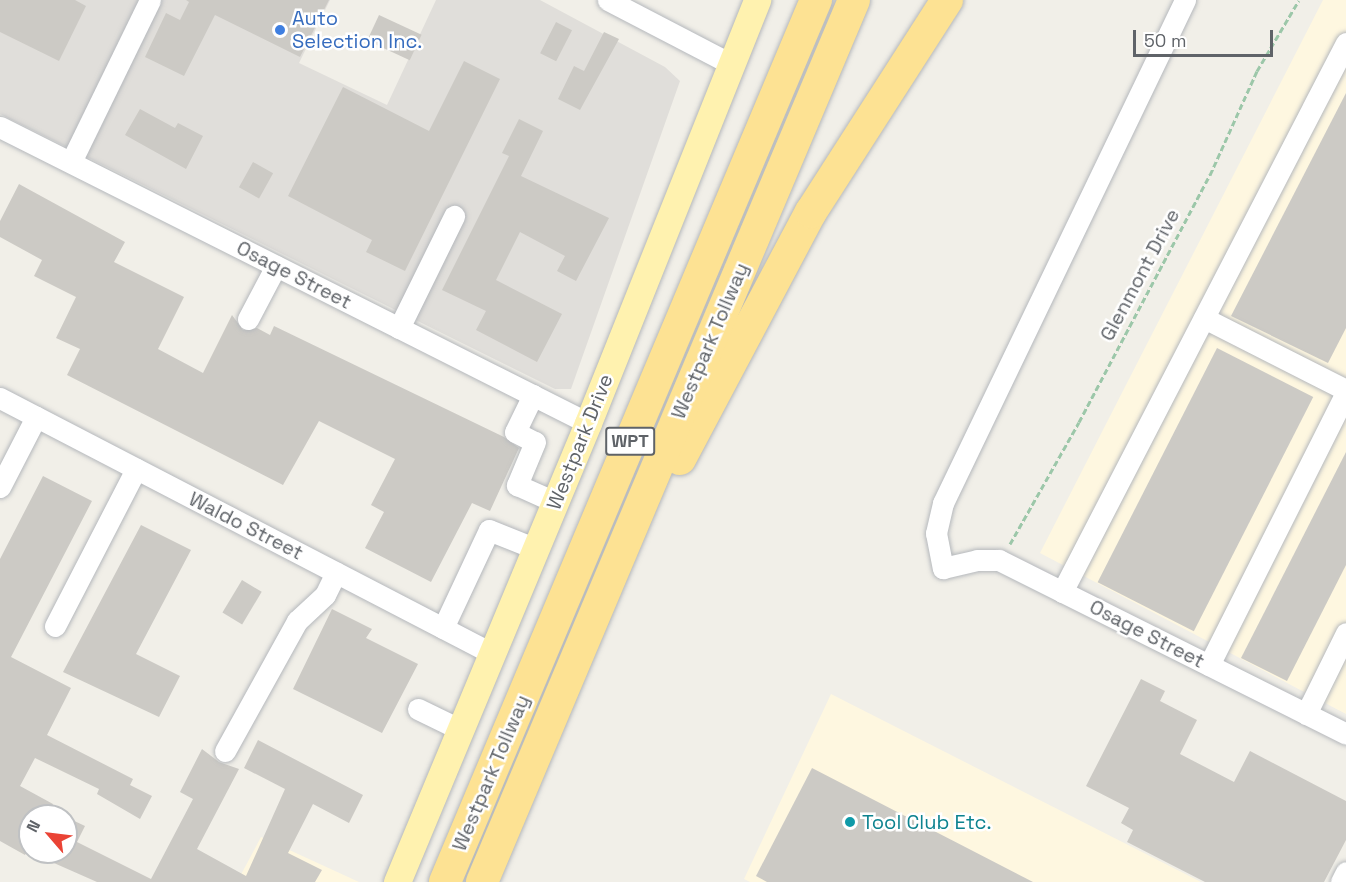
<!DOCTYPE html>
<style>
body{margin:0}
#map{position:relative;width:1346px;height:882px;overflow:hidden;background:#f1efe8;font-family:"Space Grotesk",sans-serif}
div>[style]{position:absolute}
.commercial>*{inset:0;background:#fef7e0}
.industrial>*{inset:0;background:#e0deda}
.building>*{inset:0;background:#cccac5;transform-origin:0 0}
.path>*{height:3px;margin-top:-1.5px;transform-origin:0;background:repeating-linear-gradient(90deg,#9cc7a9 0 6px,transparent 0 9px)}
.roads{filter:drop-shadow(0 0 2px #b5b8bc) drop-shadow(0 0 2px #b5b8bc)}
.minor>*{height:21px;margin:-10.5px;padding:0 10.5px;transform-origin:10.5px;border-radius:10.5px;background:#fff}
.major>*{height:27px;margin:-13.5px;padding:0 13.5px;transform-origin:13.5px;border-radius:13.5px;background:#fff2af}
.highway>*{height:32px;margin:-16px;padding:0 16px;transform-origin:16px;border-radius:16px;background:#fde293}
.dots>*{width:16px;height:16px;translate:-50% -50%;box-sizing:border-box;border:3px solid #fff;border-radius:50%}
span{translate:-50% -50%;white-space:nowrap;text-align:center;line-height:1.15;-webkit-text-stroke:5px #fff;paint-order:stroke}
.shield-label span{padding:2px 4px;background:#fff;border:2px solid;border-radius:4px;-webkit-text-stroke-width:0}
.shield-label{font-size:18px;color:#5f6368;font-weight:700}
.shop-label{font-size:20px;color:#366cbe}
.left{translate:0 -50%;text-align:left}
.street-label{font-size:20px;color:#5f6368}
.culture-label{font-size:20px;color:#0d838f}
.north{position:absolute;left:18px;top:804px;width:60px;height:60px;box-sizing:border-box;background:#fff;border:2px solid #bfc1c3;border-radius:50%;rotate:298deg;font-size:16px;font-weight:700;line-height:24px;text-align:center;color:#5f6368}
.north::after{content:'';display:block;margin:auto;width:21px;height:27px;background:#ea4335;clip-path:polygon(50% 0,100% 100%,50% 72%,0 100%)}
.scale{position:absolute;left:1133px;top:30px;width:140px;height:27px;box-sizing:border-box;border:3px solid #5f6368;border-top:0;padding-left:8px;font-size:18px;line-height:21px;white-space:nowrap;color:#5f6368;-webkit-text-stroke:4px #fff;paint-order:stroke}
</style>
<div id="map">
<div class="commercial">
<div style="clip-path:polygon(1323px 0,1346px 0,1346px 714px,1040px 553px)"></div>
<div style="clip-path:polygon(831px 694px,1201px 882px,750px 882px,744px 879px)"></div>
<div style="clip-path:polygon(261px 837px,359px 882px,237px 882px)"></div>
</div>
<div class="industrial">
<div style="clip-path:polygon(0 0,330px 0,299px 63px,387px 105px,436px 0,540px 0,665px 67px,680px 81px,571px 389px,555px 389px,0 114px)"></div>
</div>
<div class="building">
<div style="clip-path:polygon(0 0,75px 0,86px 6px,59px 61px,0 32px)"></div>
<div style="clip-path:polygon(186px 0,329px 0,300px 57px,215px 15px,184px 76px,145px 57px,166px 13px,180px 20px,189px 2px)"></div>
<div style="left:379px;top:15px;width:47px;height:28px;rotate:25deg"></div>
<div style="left:556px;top:22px;width:18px;height:35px;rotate:27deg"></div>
<div style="clip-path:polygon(604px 32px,619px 39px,580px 110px,558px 99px,574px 66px,584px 71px)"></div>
<div style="clip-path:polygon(464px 61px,500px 79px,405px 271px,366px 252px,372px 240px,288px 196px,343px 87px,429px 131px)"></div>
<div style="clip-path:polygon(1346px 93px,1346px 328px,1328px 363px,1231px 316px)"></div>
<div style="clip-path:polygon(140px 109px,175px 128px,178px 123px,203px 136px,186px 169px,125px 135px)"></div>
<div style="clip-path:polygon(519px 119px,543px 131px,521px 176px,609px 218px,576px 281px,557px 271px,565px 256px,520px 232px,496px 280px,562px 314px,537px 362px,476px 330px,486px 311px,442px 290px,509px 156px,502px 153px)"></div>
<div style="left:253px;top:162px;width:23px;height:29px;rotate:29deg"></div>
<div style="clip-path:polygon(19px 184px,125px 242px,114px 262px,184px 297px,158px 349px,203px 373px,232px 315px,243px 330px,257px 328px,270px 335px,274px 326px,504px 437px,519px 448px,490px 511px,472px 503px,431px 582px,365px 548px,384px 512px,371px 505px,395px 459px,319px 421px,283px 485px,67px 375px,80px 349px,56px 338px,76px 297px,34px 276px,42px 260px,0 237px,0 221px)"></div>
<div style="left:1217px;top:348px;width:108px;height:263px;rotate:27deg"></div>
<div style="clip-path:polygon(1346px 452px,1346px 565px,1287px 681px,1241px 658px)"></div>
<div style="clip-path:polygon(43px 476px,92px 501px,11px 657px,71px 688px,47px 735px,133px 779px,130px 785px,152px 796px,140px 819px,97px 794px,99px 789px,35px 758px,20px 786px,53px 804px,47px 816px,30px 816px,30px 846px,25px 855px,0 841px,0 559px)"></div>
<div style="clip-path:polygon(141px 525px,191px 550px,136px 654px,180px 676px,159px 717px,63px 672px)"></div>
<div style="left:242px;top:580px;width:23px;height:38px;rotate:31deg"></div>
<div style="clip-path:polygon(332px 609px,372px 629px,366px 638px,418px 664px,382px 733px,293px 689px)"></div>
<div style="clip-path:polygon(1141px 679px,1165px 691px,1160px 701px,1197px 720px,1180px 754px,1234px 782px,1250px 751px,1346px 801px,1346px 840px,1324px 882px,1205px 882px,1127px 842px,1133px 830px,1121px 823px,1129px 808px,1086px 786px)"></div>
<div style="clip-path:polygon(258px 740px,363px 795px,349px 823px,313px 804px,288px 853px,322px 870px,315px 882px,97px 882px,29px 852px,66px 852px,66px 817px,85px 826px,77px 842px,151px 879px,193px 799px,180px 792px,202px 749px,219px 762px,239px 769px,197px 849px,246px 876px,285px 789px,244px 768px)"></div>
<div style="clip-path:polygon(812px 768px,1033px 882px,767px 882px,756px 876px)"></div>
</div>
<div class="path">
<div style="left:1010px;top:544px;width:140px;rotate:-60.5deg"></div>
<div style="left:1079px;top:422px;width:280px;rotate:-62.1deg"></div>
<div style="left:1210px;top:175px;width:114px;rotate:-65.7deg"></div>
<div style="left:1257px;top:71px;width:82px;rotate:-59.4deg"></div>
</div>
<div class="roads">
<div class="minor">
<div style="left:608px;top:0;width:139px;rotate:27.5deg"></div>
<div style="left:1185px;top:0;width:558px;rotate:115.69deg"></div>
<div style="left:943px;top:503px;width:31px;rotate:103deg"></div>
<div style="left:936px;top:533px;width:36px;rotate:79deg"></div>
<div style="left:943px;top:568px;width:35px;rotate:-13deg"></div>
<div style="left:977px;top:560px;width:22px"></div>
<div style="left:999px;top:560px;width:388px;rotate:26.6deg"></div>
<div style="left:0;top:127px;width:658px;rotate:26.72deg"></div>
<div style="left:71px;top:162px;width:180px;rotate:-64deg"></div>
<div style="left:1204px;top:318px;width:159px;rotate:26.9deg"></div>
<div style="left:248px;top:319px;width:60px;rotate:-62.2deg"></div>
<div style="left:399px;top:328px;width:125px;rotate:-63.8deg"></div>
<div style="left:533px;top:395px;width:41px;rotate:115.9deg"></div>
<div style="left:515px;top:432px;width:22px;rotate:27deg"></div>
<div style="left:535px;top:442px;width:47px;rotate:112.7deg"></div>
<div style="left:517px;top:485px;width:42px;rotate:24.1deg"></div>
<div style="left:0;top:398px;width:556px;rotate:27.44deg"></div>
<div style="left:0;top:487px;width:79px;rotate:-62.8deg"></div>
<div style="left:1062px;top:592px;width:618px;rotate:-62.65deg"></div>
<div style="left:55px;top:626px;width:177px;rotate:-62.7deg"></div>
<div style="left:443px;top:628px;width:108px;rotate:-64.9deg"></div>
<div style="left:489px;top:530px;width:51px;rotate:22deg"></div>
<div style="left:1209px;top:665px;width:305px;rotate:-63.3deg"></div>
<div style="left:418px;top:709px;width:48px;rotate:26deg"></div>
<div style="left:1306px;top:714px;width:90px;rotate:-63.7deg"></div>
<div style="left:225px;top:751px;width:149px;rotate:-61deg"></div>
<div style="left:297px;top:621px;width:38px;rotate:-43deg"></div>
<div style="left:325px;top:595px;width:25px;rotate:-64deg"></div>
<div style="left:1341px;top:882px;width:11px;rotate:-63deg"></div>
</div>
<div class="major">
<div style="left:397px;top:882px;width:497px;rotate:-67.4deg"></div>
<div style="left:588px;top:423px;width:456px;rotate:-68.2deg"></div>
</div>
<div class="highway">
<div style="left:680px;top:459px;width:280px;rotate:-62.1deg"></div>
<div style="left:811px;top:212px;width:252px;rotate:-57.3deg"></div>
<div style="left:445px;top:882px;width:957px;rotate:-67.19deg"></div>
<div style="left:482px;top:882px;width:957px;rotate:-67.13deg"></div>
</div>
</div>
<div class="dots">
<div style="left:280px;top:30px;background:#3f7fe0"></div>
<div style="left:850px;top:822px;background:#0f9aa8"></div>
</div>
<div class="shield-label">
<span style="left:630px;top:441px">WPT</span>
</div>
<div class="shop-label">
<span class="left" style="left:292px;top:30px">Auto<br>Selection Inc.</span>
</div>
<div class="street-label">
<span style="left:294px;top:275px;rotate:27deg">Osage Street</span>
<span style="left:1140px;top:275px;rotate:-62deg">Glenmont Drive</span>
<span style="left:710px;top:341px;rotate:-67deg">Westpark Tollway</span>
<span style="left:580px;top:442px;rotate:-68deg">Westpark Drive</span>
<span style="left:246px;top:526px;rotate:27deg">Waldo Street</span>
<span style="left:1147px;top:634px;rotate:27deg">Osage Street</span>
<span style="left:491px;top:773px;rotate:-67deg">Westpark Tollway</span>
</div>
<div class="culture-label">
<span class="left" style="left:862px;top:822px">Tool Club Etc.</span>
</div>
<div class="north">N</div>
<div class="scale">50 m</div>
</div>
